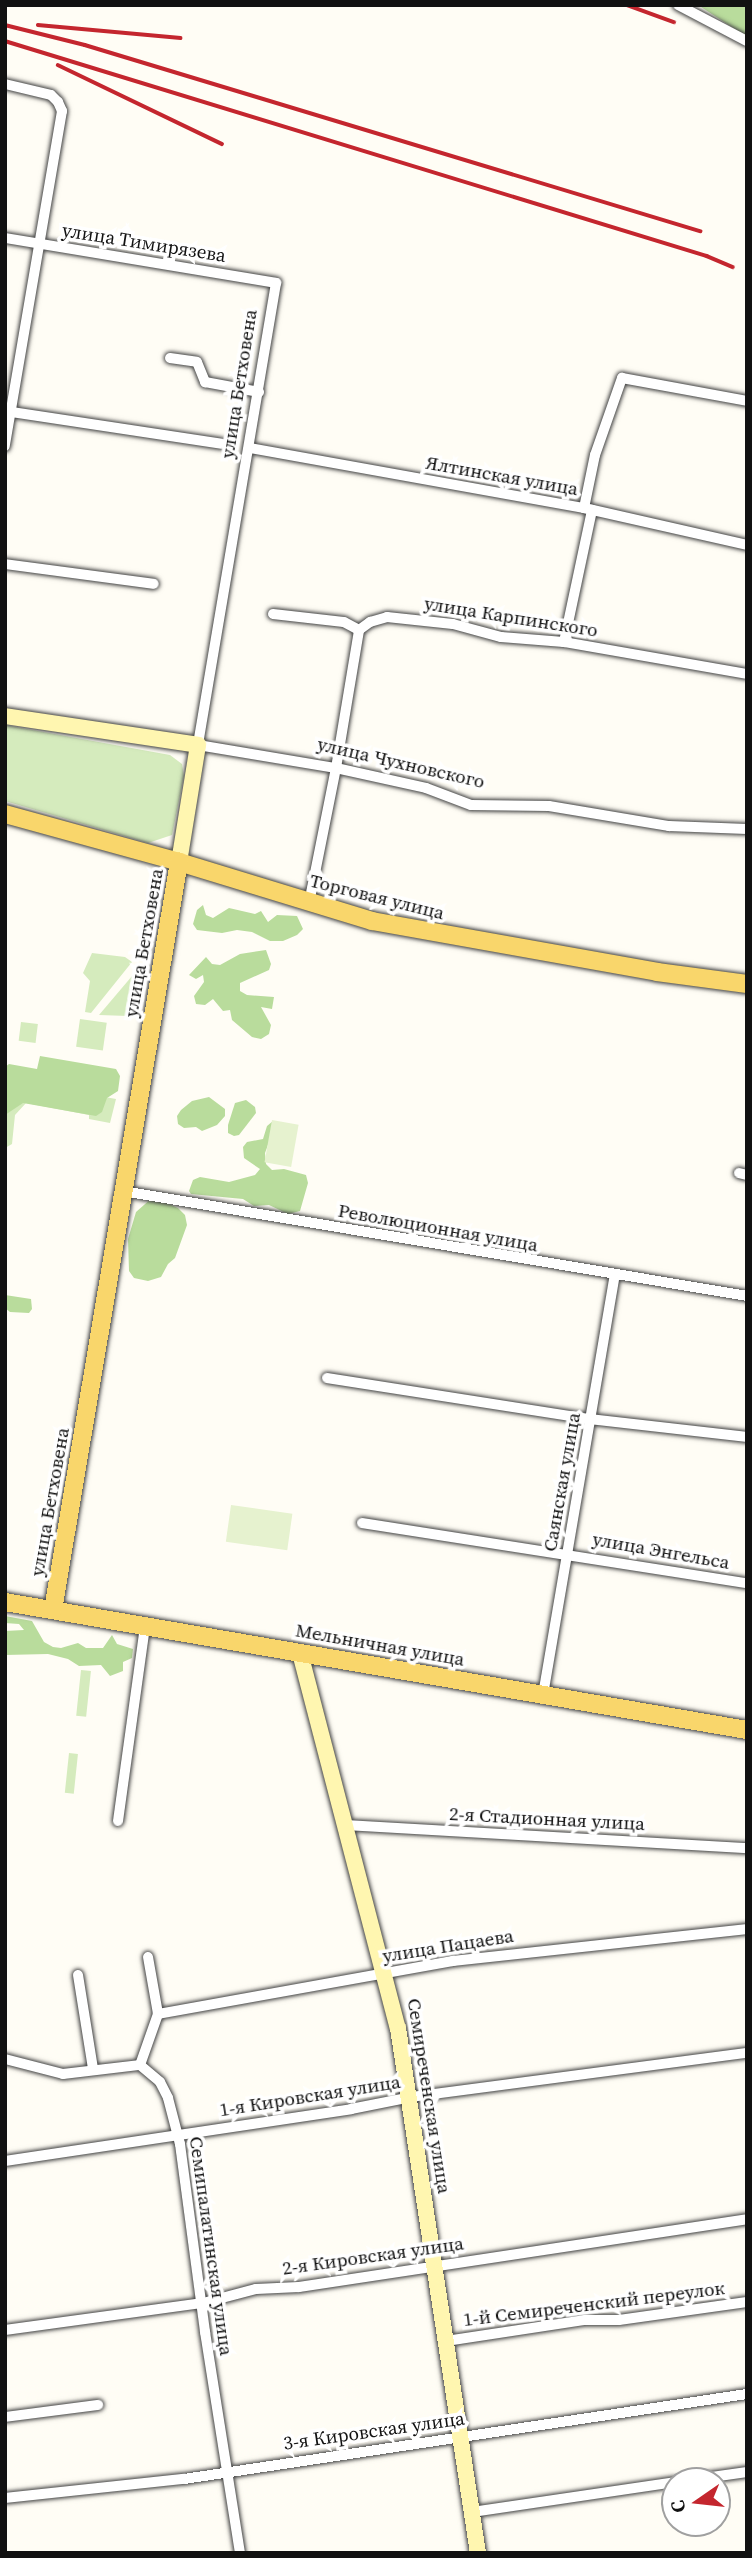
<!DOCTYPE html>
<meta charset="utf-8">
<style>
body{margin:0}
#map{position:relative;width:752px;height:2558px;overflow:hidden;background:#fffdf5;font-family:"Source Serif 4",serif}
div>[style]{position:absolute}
.green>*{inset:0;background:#d5ebbd;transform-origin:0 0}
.forest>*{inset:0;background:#b9dc9c}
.pitch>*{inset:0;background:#e6f2cf;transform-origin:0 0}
.roads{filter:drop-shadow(0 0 2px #444) drop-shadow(0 0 2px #444)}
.street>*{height:10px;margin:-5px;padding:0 5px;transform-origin:5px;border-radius:5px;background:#fff}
.secondary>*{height:16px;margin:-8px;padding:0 8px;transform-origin:8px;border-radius:8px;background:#fff6b0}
.primary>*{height:18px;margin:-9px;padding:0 9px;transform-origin:9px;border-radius:9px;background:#f9d66b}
.rail>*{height:3.5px;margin:-1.75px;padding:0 1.75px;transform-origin:1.75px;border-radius:1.75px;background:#c4262e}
span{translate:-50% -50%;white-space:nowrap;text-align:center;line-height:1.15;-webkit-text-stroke:7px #fff;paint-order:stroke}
.street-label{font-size:19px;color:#111}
.frame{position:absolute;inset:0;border:7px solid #111;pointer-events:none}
.north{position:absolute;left:661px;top:2467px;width:70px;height:70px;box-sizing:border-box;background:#fff;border:2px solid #a0a0a0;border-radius:50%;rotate:256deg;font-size:19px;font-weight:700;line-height:28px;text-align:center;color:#111}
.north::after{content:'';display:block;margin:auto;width:24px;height:32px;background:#c4262e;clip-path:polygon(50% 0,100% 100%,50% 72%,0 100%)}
</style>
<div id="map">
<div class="green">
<div style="clip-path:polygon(5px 725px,170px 755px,182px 764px,184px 776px,172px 835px,148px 843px,5px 801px)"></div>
<div style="clip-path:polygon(92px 953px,125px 957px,132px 962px,91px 1013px,85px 1012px,90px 981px,83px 973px)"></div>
<div style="clip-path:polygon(138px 969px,142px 969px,142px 973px,128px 1016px,99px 1015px)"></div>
<div style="left:80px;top:1019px;width:27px;height:28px;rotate:8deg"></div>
<div style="left:21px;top:1022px;width:17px;height:19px;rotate:7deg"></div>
<div style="clip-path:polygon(5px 1079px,116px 1099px,110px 1123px,89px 1119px,89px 1115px,26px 1103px,15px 1115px,12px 1144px,5px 1148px)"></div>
<div style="left:81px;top:1670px;width:10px;height:46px;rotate:6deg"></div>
<div style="left:69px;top:1753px;width:9px;height:40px;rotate:6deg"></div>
</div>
<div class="forest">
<div style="clip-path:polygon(698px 5px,747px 5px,747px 37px)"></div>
<div style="clip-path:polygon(203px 905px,206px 915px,213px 918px,229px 908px,255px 914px,261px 911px,268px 922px,277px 915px,297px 916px,303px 929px,297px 935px,283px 941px,270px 941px,252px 932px,237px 930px,222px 933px,197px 930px,193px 924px,197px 910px)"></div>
<div style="clip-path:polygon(266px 950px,271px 964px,269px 970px,240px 983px,240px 991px,247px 995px,274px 997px,272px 1009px,261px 1007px,271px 1025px,269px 1034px,261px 1039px,252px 1037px,232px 1020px,230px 1010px,223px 1011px,213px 999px,205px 1005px,196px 1004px,194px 996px,204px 982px,203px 975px,196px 979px,189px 975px,206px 957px,212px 964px,220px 965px,240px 954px)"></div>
<div style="clip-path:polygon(40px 1056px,116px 1069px,120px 1076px,118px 1091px,107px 1098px,102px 1112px,96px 1116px,23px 1103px,5px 1115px,5px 1067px,9px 1064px,37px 1069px)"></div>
<div style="clip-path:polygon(209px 1097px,225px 1109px,225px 1116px,217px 1125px,202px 1131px,196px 1127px,184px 1128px,178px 1124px,177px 1116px,181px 1110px,192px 1101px)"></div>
<div style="clip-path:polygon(246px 1100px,255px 1107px,256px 1113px,239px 1135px,234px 1136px,228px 1133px,228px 1125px,235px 1103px)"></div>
<div style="clip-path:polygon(273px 1121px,276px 1123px,265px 1153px,266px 1164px,272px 1170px,284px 1169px,306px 1175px,308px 1183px,300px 1211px,288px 1214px,269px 1205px,254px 1206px,243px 1199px,191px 1194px,189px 1191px,193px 1180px,200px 1177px,229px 1182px,255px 1175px,260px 1169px,244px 1158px,243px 1147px,247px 1142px,263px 1139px,267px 1126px)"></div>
<div style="clip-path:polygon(153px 1197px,178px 1208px,185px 1215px,187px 1225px,175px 1258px,168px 1264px,161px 1277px,148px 1281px,134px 1278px,129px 1271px,128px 1239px,136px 1212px)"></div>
<div style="clip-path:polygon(5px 1295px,31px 1299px,32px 1309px,29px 1313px,10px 1312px,5px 1308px)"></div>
<div style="clip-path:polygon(5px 1616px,32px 1621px,44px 1642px,53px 1647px,61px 1648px,78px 1643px,86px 1648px,103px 1648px,112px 1635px,117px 1644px,133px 1649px,132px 1658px,123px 1662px,123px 1671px,110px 1676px,101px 1665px,79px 1666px,68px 1659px,48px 1654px,5px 1655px,5px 1631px,24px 1630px,19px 1624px,5px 1623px)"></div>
</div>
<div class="pitch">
<div style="left:272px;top:1120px;width:27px;height:43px;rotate:10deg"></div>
<div style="left:231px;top:1505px;width:62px;height:37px;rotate:8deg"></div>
</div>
<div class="roads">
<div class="street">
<div style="left:678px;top:5px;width:78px;rotate:27.6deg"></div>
<div style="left:5px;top:84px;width:47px;rotate:13.4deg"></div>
<div style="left:51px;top:95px;width:10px;rotate:45deg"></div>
<div style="left:58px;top:102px;width:10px;rotate:66deg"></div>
<div style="left:62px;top:111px;width:340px;rotate:99.7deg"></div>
<div style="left:5px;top:238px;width:275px;rotate:9.4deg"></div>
<div style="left:276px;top:283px;width:469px;rotate:99.6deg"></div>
<div style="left:198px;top:745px;width:140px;rotate:9.5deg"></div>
<div style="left:336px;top:768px;width:92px;rotate:12.5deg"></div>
<div style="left:426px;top:788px;width:48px;rotate:20.7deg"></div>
<div style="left:471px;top:805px;width:78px;rotate:0.7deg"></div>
<div style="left:549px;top:806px;width:122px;rotate:9.5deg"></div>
<div style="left:669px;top:826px;width:78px;rotate:2.2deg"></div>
<div style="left:170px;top:358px;width:27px;rotate:8deg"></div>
<div style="left:197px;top:362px;width:22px;rotate:68deg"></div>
<div style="left:205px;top:382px;width:55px;rotate:10.5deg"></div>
<div style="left:5px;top:411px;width:219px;rotate:8.6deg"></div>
<div style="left:250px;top:448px;width:339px;rotate:10.2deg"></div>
<div style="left:584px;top:508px;width:167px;rotate:12.8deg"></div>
<div style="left:584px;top:508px;width:54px;rotate:-78.3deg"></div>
<div style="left:595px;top:455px;width:82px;rotate:-70.7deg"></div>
<div style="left:622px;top:378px;width:127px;rotate:10.4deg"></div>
<div style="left:5px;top:564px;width:150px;rotate:7.6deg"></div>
<div style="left:273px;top:614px;width:71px;rotate:6.4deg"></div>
<div style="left:344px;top:622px;width:17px;rotate:28deg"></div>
<div style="left:359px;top:630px;width:14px;rotate:-36deg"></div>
<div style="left:370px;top:622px;width:18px;rotate:-16deg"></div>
<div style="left:387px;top:617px;width:66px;rotate:6.1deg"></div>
<div style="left:453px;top:624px;width:50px;rotate:15.2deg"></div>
<div style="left:501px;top:637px;width:63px;rotate:4.5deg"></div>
<div style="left:564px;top:642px;width:186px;rotate:9.9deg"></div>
<div style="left:564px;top:642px;width:135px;rotate:-78deg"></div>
<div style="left:309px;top:903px;width:138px;rotate:-78.7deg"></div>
<div style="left:336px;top:768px;width:140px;rotate:-80.5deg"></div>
<div style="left:739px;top:1173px;width:8px;rotate:14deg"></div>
<div style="left:123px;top:1191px;width:633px;rotate:9.55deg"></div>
<div style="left:327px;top:1378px;width:266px;rotate:8.9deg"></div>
<div style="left:590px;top:1419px;width:158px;rotate:6.5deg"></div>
<div style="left:362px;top:1523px;width:390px;rotate:8.9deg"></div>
<div style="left:543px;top:1695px;width:426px;rotate:-80.3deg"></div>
<div style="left:118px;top:1821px;width:197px;rotate:-82.1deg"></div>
<div style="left:346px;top:1825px;width:402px;rotate:3.3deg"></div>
<div style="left:148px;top:1957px;width:58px;rotate:80deg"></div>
<div style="left:158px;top:2014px;width:54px;rotate:109.4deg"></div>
<div style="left:140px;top:2065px;width:26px;rotate:40deg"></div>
<div style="left:160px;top:2082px;width:18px;rotate:63deg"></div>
<div style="left:168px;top:2098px;width:48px;rotate:75.4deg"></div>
<div style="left:180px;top:2144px;width:190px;rotate:82.4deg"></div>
<div style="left:205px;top:2332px;width:224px;rotate:81deg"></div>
<div style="left:78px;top:1975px;width:95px;rotate:80.9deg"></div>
<div style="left:158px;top:2014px;width:300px;rotate:-10.2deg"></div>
<div style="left:453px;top:1961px;width:296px;rotate:-6.2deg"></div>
<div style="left:5px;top:2059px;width:60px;rotate:14.5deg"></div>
<div style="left:63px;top:2074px;width:78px;rotate:-6.7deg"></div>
<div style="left:5px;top:2161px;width:350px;rotate:-8.5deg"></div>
<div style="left:351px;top:2109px;width:61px;rotate:-11.3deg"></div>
<div style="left:411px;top:2097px;width:339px;rotate:-7.5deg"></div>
<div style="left:5px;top:2330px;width:200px;rotate:-7.8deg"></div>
<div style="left:203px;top:2303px;width:55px;rotate:-14.8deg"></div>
<div style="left:256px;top:2289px;width:43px;rotate:-2.7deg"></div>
<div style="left:299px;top:2287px;width:453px;rotate:-8.6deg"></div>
<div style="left:446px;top:2341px;width:141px;rotate:-8.6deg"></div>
<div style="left:585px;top:2320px;width:34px"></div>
<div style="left:619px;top:2320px;width:129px;rotate:-8deg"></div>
<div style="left:5px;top:2417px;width:94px;rotate:-7.4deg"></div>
<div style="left:683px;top:2481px;width:65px;rotate:-8deg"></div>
<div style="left:5px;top:2498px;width:180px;rotate:-6.1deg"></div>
<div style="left:184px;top:2479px;width:569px;rotate:-8.59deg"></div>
<div style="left:472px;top:2512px;width:205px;rotate:-8.4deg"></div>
</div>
<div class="secondary">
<div style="left:5px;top:716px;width:195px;rotate:8.5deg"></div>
<div style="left:198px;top:745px;width:119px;rotate:99.2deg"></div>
<div style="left:300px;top:1653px;width:388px;rotate:75.4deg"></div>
<div style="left:398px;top:2028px;width:531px;rotate:81.34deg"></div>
</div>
<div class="primary">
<div style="left:5px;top:814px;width:180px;rotate:15.4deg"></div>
<div style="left:179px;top:862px;width:202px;rotate:17deg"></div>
<div style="left:372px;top:921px;width:290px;rotate:10.1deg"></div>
<div style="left:657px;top:972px;width:91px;rotate:7.6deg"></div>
<div style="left:5px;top:1602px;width:753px;rotate:9.79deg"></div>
<div style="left:53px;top:1610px;width:759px;rotate:-80.44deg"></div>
</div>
</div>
<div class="rail">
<div style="left:627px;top:5px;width:50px;rotate:19.9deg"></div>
<div style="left:5px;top:25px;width:82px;rotate:14deg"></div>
<div style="left:85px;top:45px;width:643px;rotate:16.83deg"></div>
<div style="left:38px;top:25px;width:143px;rotate:5.2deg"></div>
<div style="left:5px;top:41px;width:734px;rotate:17.03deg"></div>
<div style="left:707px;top:256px;width:28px;rotate:23deg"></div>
<div style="left:58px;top:65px;width:182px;rotate:25.7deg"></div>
</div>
<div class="street-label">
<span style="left:144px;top:243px;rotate:9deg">улица Тимирязева</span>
<span style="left:239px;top:384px;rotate:-81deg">улица Бетховена</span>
<span style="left:502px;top:476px;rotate:10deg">Ялтинская улица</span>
<span style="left:511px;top:617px;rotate:9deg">улица Карпинского</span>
<span style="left:401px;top:763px;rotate:13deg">улица Чухновского</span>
<span style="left:377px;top:897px;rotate:14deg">Торговая улица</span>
<span style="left:144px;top:943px;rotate:-80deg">улица Бетховена</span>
<span style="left:438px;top:1228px;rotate:10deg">Революционная улица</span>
<span style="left:562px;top:1482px;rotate:-80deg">Саянская улица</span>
<span style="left:50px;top:1502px;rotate:-80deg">улица Бетховена</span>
<span style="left:661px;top:1551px;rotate:10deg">улица Энгельса</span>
<span style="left:380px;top:1645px;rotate:10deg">Мельничная улица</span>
<span style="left:547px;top:1819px;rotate:3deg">2-я Стадионная улица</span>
<span style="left:448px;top:1946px;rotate:-9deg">улица Пацаева</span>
<span style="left:310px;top:2096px;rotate:-9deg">1-я Кировская улица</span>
<span style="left:429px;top:2096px;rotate:81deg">Семиреченская улица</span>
<span style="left:211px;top:2246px;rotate:82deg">Семипалатинская улица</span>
<span style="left:373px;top:2256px;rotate:-8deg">2-я Кировская улица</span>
<span style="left:594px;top:2304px;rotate:-7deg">1-й Семиреченский переулок</span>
<span style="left:374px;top:2431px;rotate:-8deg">3-я Кировская улица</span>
</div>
<div class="frame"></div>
<div class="north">С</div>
</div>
